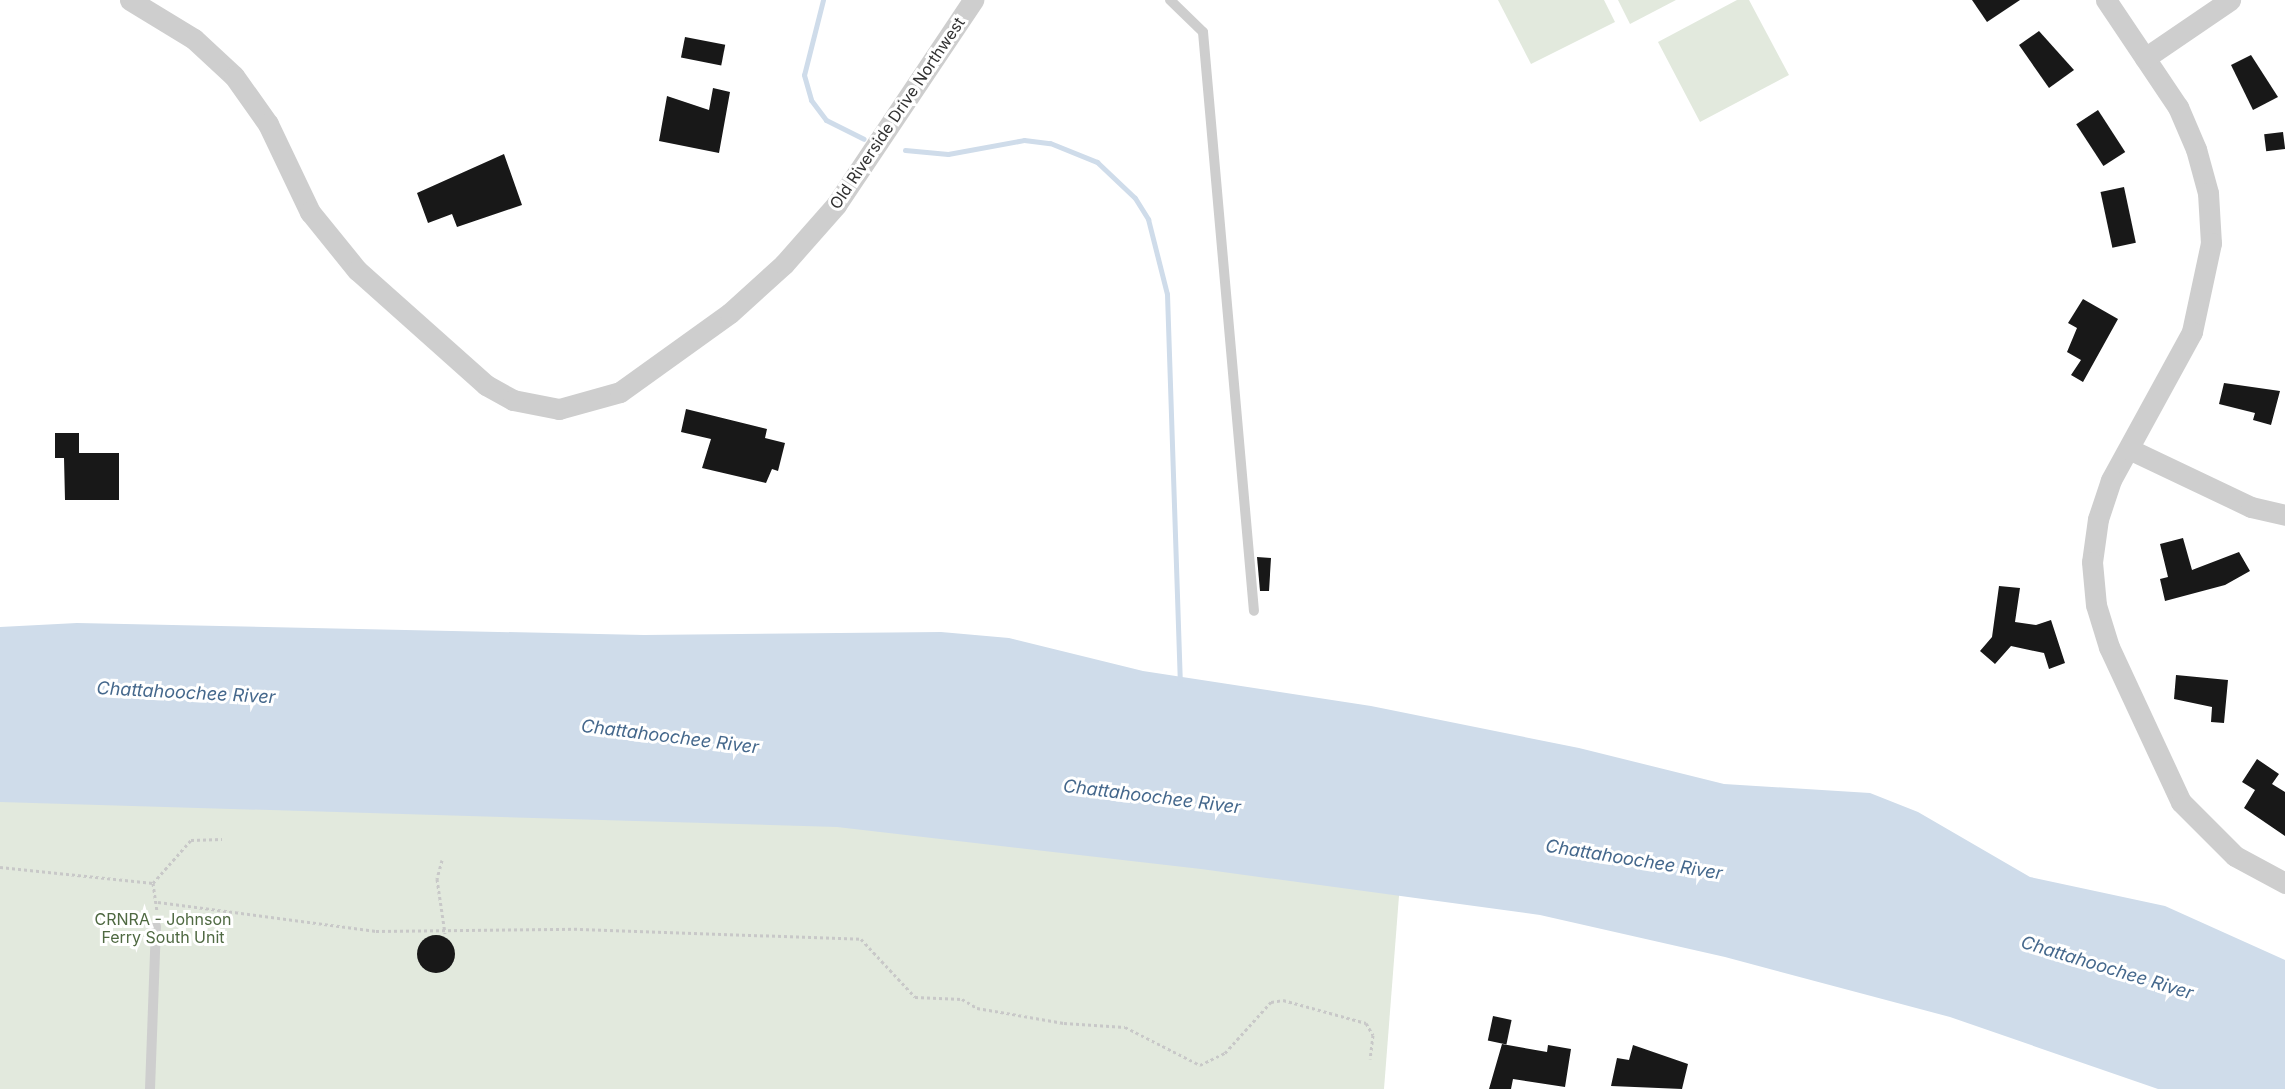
<!DOCTYPE html>
<style>
body{margin:0}
#map{position:relative;width:2285px;height:1089px;overflow:hidden;background:#fff;font-family:Inter,sans-serif}
div>[style]{position:absolute}
.green>*{inset:0;background:#e2e9dd}
.water>*{inset:0;background:#cfdcea}
.stream>*{height:5px;margin:-2.5px;padding:0 2.5px;transform-origin:2.5px;border-radius:2.5px;background:#cfdcea}
.building>*{inset:0;background:#181818;transform-origin:0 0}
.round{border-radius:50%}
.path>*{height:3px;margin-top:-1.5px;transform-origin:0;background:repeating-linear-gradient(90deg,#c8c8c8 0 3px,transparent 0 6px)}
.lane>*{height:10px;margin:-5px;padding:0 5px;transform-origin:5px;border-radius:5px;background:#cecece}
.street>*{height:21px;margin:-10.5px;padding:0 10.5px;transform-origin:10.5px;border-radius:10.5px;background:#cecece}
span{translate:-50% -50%;white-space:nowrap;text-align:center;line-height:1.15;-webkit-text-stroke:6px #fff;paint-order:stroke}
.street-label{font-size:16px;color:#313131}
.park-label{font-size:16px;color:#4f6942}
.water-label{font-size:18px;color:#45688c;font-style:italic}
</style>
<div id="map">
<div class="green">
<div style="clip-path:polygon(1498px 0,1604px 0,1615px 22px,1531px 64px)"></div>
<div style="clip-path:polygon(1618px 0,1676px 0,1630px 24px)"></div>
<div style="clip-path:polygon(1737px 0,1749px 0,1789px 75px,1700px 122px,1658px 42px)"></div>
<div style="clip-path:polygon(0 770px,371px 775px,1400px 883px,1384px 1089px,0 1089px)"></div>
</div>
<div class="water">
<div style="clip-path:polygon(77px 623px,644px 635px,941px 632px,1009px 638px,1143px 671px,1371px 706px,1579px 748px,1724px 784px,1870px 793px,1918px 812px,2030px 877px,2165px 906px,2285px 960px,2285px 1089px,2158px 1089px,1950px 1017px,1725px 957px,1540px 915px,1201px 869px,837px 827px,0 802px,0 627px)"></div>
</div>
<div class="stream">
<div style="left:823px;top:0;width:77px;rotate:104.2deg"></div>
<div style="left:804px;top:75px;width:26px;rotate:74deg"></div>
<div style="left:811px;top:100px;width:25px;rotate:53deg"></div>
<div style="left:826px;top:120px;width:42px;rotate:26.6deg"></div>
<div style="left:905px;top:150px;width:43px;rotate:5.3deg"></div>
<div style="left:948px;top:154px;width:77px;rotate:-10.4deg"></div>
<div style="left:1024px;top:140px;width:26px;rotate:7deg"></div>
<div style="left:1050px;top:143px;width:51px;rotate:22deg"></div>
<div style="left:1097px;top:162px;width:52px;rotate:43.5deg"></div>
<div style="left:1135px;top:198px;width:25px;rotate:58deg"></div>
<div style="left:1148px;top:219px;width:77px;rotate:75.8deg"></div>
<div style="left:1167px;top:294px;width:388px;rotate:88.1deg"></div>
</div>
<div class="building">
<div style="clip-path:polygon(1972px 0,2020px 0,1987px 22px)"></div>
<div style="clip-path:polygon(2039px 31px,2074px 70px,2049px 88px,2019px 45px)"></div>
<div style="left:685px;top:37px;width:41px;height:21px;rotate:11deg"></div>
<div style="clip-path:polygon(2251px 55px,2278px 97px,2253px 110px,2231px 65px)"></div>
<div style="clip-path:polygon(713px 88px,730px 92px,719px 153px,659px 141px,667px 96px,709px 110px)"></div>
<div style="left:2098px;top:110px;width:50px;height:26px;rotate:57deg"></div>
<div style="left:2283px;top:132px;width:17px;height:19px;rotate:83deg"></div>
<div style="clip-path:polygon(504px 154px,522px 205px,457px 227px,452px 214px,428px 223px,417px 193px)"></div>
<div style="left:2124px;top:187px;width:57px;height:24px;rotate:78deg"></div>
<div style="clip-path:polygon(2083px 299px,2118px 319px,2083px 382px,2071px 375px,2081px 360px,2067px 352px,2077px 328px,2068px 323px)"></div>
<div style="clip-path:polygon(2224px 383px,2280px 391px,2271px 425px,2253px 420px,2255px 413px,2219px 404px)"></div>
<div style="clip-path:polygon(686px 409px,767px 429px,765px 438px,785px 443px,778px 471px,772px 469px,766px 483px,702px 468px,711px 439px,681px 432px)"></div>
<div style="clip-path:polygon(55px 433px,79px 433px,79px 453px,119px 453px,119px 500px,65px 500px,64px 458px,55px 458px)"></div>
<div style="clip-path:polygon(2183px 538px,2192px 570px,2239px 552px,2250px 571px,2225px 585px,2165px 601px,2160px 579px,2168px 577px,2160px 544px)"></div>
<div style="clip-path:polygon(1257px 557px,1271px 558px,1269px 591px,1260px 591px)"></div>
<div style="clip-path:polygon(1999px 586px,2020px 588px,2015px 622px,2036px 625px,2051px 620px,2065px 663px,2049px 669px,2044px 653px,2011px 646px,1995px 664px,1980px 651px,1992px 637px)"></div>
<div style="clip-path:polygon(2176px 675px,2228px 680px,2224px 723px,2211px 722px,2212px 707px,2174px 699px)"></div>
<div style="clip-path:polygon(2257px 759px,2279px 774px,2272px 784px,2285px 792px,2285px 836px,2244px 808px,2255px 790px,2242px 782px)"></div>
<div class="round" style="left:417px;top:935px;width:38px;height:38px"></div>
<div style="left:1493px;top:1016px;width:19px;height:25px;rotate:12deg"></div>
<div style="clip-path:polygon(1502px 1044px,1547px 1052px,1548px 1045px,1571px 1049px,1565px 1087px,1513px 1079px,1511px 1089px,1489px 1089px)"></div>
<div style="clip-path:polygon(1633px 1045px,1688px 1064px,1682px 1089px,1611px 1086px,1617px 1058px,1629px 1060px)"></div>
</div>
<div class="path">
<div style="left:442px;top:860px;width:20px;rotate:105deg"></div>
<div style="left:437px;top:879px;width:55px;rotate:81.6deg"></div>
<div style="left:0;top:867px;width:154px;rotate:6deg"></div>
<div style="left:153px;top:883px;width:29px;rotate:82deg"></div>
<div style="left:153px;top:883px;width:57px;rotate:-48.5deg"></div>
<div style="left:191px;top:840px;width:31px;rotate:-2deg"></div>
<div style="left:158px;top:902px;width:220px;rotate:7.6deg"></div>
<div style="left:376px;top:931px;width:204px;rotate:-0.6deg"></div>
<div style="left:580px;top:929px;width:281px;rotate:2deg"></div>
<div style="left:861px;top:939px;width:79px;rotate:47deg"></div>
<div style="left:915px;top:997px;width:47px;rotate:2.4deg"></div>
<div style="left:962px;top:999px;width:17px;rotate:31deg"></div>
<div style="left:977px;top:1008px;width:88px;rotate:9.8deg"></div>
<div style="left:1064px;top:1023px;width:61px;rotate:3.8deg"></div>
<div style="left:1125px;top:1027px;width:84px;rotate:26.9deg"></div>
<div style="left:1200px;top:1065px;width:28px;rotate:-26deg"></div>
<div style="left:1225px;top:1053px;width:69px;rotate:-48deg"></div>
<div style="left:1271px;top:1002px;width:12px;rotate:-9deg"></div>
<div style="left:1283px;top:1000px;width:86px;rotate:15.5deg"></div>
<div style="left:1366px;top:1023px;width:14px;rotate:60deg"></div>
<div style="left:1373px;top:1035px;width:24px;rotate:97deg"></div>
</div>
<div class="lane">
<div style="left:1170px;top:0;width:46px;rotate:44.1deg"></div>
<div style="left:1203px;top:32px;width:581px;rotate:84.97deg"></div>
<div style="left:150px;top:1089px;width:163px;rotate:-87.9deg"></div>
</div>
<div class="street">
<div style="left:130px;top:0;width:75px;rotate:31.4deg"></div>
<div style="left:194px;top:39px;width:54px;rotate:42.8deg"></div>
<div style="left:234px;top:76px;width:59px;rotate:54.7deg"></div>
<div style="left:268px;top:124px;width:98px;rotate:64.5deg"></div>
<div style="left:310px;top:212px;width:75px;rotate:51deg"></div>
<div style="left:357px;top:270px;width:173px;rotate:41.7deg"></div>
<div style="left:486px;top:385px;width:31px;rotate:29deg"></div>
<div style="left:513px;top:400px;width:47px;rotate:11.1deg"></div>
<div style="left:559px;top:409px;width:63px;rotate:-15.6deg"></div>
<div style="left:620px;top:392px;width:135px;rotate:-35.7deg"></div>
<div style="left:730px;top:313px;width:73px;rotate:-42.2deg"></div>
<div style="left:784px;top:264px;width:79px;rotate:-48.6deg"></div>
<div style="left:836px;top:205px;width:247px;rotate:-56.2deg"></div>
<div style="left:2106px;top:0;width:129px;rotate:56.1deg"></div>
<div style="left:2178px;top:107px;width:46px;rotate:66.8deg"></div>
<div style="left:2196px;top:149px;width:46px;rotate:74.7deg"></div>
<div style="left:2208px;top:193px;width:50px;rotate:86.6deg"></div>
<div style="left:2211px;top:243px;width:91px;rotate:102.1deg"></div>
<div style="left:2192px;top:332px;width:169px;rotate:118.7deg"></div>
<div style="left:2111px;top:480px;width:41px;rotate:108.4deg"></div>
<div style="left:2098px;top:519px;width:43px;rotate:97.9deg"></div>
<div style="left:2092px;top:562px;width:43px;rotate:84.7deg"></div>
<div style="left:2096px;top:605px;width:44px;rotate:72.8deg"></div>
<div style="left:2109px;top:647px;width:171px;rotate:65.1deg"></div>
<div style="left:2181px;top:802px;width:76px;rotate:45deg"></div>
<div style="left:2235px;top:856px;width:57px;rotate:28.4deg"></div>
<div style="left:2145px;top:58px;width:103px;rotate:-34.3deg"></div>
<div style="left:2129px;top:449px;width:135px;rotate:25.4deg"></div>
<div style="left:2251px;top:507px;width:35px;rotate:13deg"></div>
</div>
<div class="street-label">
<span style="left:897px;top:113px;rotate:-56deg">Old Riverside Drive Northwest</span>
</div>
<div class="park-label">
<span style="left:163px;top:928px">CRNRA - Johnson<br>Ferry South Unit</span>
</div>
<div class="water-label">
<span style="left:186px;top:693px;rotate:3deg">Chattahoochee River</span>
<span style="left:670px;top:737px;rotate:7deg">Chattahoochee River</span>
<span style="left:1152px;top:797px;rotate:7deg">Chattahoochee River</span>
<span style="left:1634px;top:860px;rotate:9deg">Chattahoochee River</span>
<span style="left:2107px;top:968px;rotate:17deg">Chattahoochee River</span>
</div>
</div>
